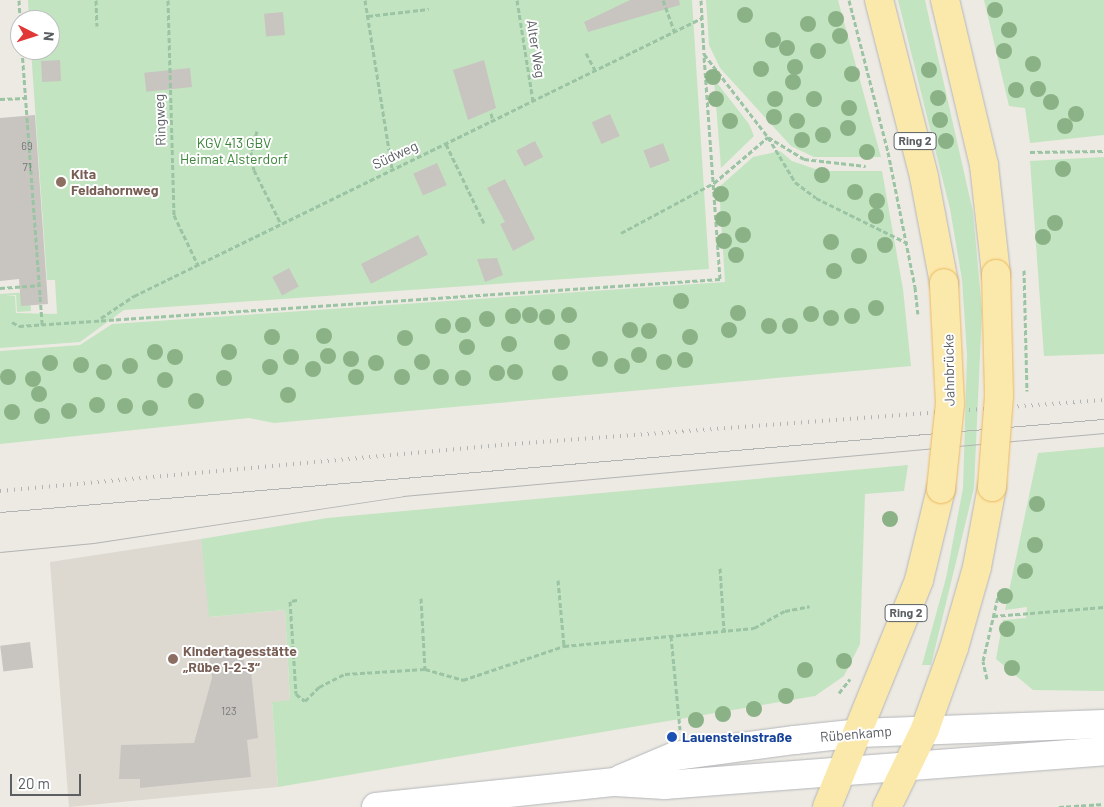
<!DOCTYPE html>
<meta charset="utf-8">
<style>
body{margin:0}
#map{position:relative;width:1104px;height:807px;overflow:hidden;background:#edeae3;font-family:Barlow,sans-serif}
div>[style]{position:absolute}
.education>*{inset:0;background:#ddd9d1}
.green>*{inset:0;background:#c3e4c1}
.building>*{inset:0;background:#c8c5c0;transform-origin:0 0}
.path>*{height:3px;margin-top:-1.5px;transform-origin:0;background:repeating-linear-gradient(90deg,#9bc4a4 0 5px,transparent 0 7.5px)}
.roads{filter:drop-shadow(0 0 1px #b4b6ba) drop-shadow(0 0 1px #b4b6ba)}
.tertiary>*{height:28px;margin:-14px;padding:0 14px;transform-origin:14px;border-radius:14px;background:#fff}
.primary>*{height:28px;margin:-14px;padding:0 14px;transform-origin:14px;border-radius:14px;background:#fbe8ab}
.tram>*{height:1px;margin:-0.5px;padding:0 0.5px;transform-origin:0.5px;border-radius:0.5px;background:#b2b3b3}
.rail>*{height:4px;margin-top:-2px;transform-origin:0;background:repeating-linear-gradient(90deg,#b2b3b3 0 1px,transparent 0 7px)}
.path-bridge>*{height:3px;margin-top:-1.5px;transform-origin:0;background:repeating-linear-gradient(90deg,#9bc4a4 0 5px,transparent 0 7.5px)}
.bridges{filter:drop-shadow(0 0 1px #ebb95f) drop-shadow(0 0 1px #ebb95f)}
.primary-bridge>*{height:28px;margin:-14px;padding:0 14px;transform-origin:14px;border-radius:14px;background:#fbe8ab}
.trees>*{width:16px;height:16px;margin:-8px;border-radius:50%;background:#8bb286}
.dots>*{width:14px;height:14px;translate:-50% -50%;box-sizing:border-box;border:2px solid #fff;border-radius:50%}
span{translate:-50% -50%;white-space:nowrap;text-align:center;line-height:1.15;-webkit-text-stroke:4px #fff;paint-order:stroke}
.number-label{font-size:11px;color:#76787a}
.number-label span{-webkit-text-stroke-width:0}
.shield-label span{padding:1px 4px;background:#fff;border:1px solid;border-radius:4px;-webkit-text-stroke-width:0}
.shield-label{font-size:12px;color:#5b5f63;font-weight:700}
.street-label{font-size:14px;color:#5b5f63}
.park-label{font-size:14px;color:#3b8439}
.education-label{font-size:14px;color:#785e54;font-weight:700}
.left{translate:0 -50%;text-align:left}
.transit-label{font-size:14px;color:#164399;font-weight:700}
.north{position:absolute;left:10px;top:10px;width:50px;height:50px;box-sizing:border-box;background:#fff;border:1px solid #bdbfc1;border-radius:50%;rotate:95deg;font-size:14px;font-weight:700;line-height:20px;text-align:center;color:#5b5f63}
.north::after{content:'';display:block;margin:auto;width:18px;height:22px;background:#e13736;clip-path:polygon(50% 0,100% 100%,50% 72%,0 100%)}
.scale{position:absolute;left:10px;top:774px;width:71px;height:22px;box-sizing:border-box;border:2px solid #5b5f63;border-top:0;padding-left:6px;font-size:15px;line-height:18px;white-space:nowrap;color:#5b5f63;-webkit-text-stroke:4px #fff;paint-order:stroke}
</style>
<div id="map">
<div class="education">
<div style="clip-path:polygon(201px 539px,210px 617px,285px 610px,290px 701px,272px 703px,278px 787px,69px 807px,50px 562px)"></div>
</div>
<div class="green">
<div style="clip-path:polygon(28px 0,692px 0,709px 269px,124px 310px,80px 342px,0 348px,0 294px,30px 292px,31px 311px,17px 312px,16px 295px,6px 296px,15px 296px,16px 313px,57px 314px,55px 280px,47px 280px,31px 50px,50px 50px,50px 20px,29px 20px)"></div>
<div style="clip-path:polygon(706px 0,838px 0,881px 157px,814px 157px,791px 146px,720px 68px,709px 45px)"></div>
<div style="clip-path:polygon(898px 0,925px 0,973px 212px,982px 311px,974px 488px,931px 665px,922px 665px,946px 578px,963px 488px,967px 355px,962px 280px,950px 209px)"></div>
<div style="clip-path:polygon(984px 0,1104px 0,1104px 135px,1030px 143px,1025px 108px,1009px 106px)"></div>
<div style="clip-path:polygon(714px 79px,749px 124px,754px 136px,721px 168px)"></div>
<div style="clip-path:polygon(780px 151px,792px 161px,821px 171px,882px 171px,903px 289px,911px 366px,274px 423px,249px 418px,0 444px,0 351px,80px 345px,112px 324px,725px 282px,719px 187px,753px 157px)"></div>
<div style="clip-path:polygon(1104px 157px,1104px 354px,1044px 356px,1030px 161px)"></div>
<div style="clip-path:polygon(1104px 447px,1104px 691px,1033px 690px,996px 659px,1003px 620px,1026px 618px,1027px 607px,1005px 610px,1038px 453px)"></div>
<div style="clip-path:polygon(908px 465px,904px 491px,865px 494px,860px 644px,844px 676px,815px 696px,278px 787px,272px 702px,290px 700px,285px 610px,209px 617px,201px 539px,327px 518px)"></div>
</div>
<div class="building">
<div style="clip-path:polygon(630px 0,679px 0,680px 5px,588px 32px,584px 22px)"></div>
<div style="left:283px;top:12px;width:23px;height:19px;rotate:85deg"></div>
<div style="left:60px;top:60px;width:21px;height:19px;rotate:87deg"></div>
<div style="clip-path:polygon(484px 60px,496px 108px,468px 120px,453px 70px)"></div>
<div style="left:190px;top:68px;width:19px;height:46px;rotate:84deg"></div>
<div style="left:610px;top:114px;width:24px;height:20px;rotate:66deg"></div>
<div style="clip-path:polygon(35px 115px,48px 304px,21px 306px,19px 279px,0 281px,0 118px)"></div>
<div style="left:535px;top:141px;width:18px;height:21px;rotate:63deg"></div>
<div style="left:663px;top:143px;width:19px;height:21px;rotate:69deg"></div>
<div style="left:437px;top:163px;width:24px;height:26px;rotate:66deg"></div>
<div style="clip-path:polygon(505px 179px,535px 239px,513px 251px,500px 224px,505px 222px,487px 188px)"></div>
<div style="left:418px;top:235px;width:22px;height:64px;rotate:63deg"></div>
<div style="clip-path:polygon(497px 258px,503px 275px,485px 282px,477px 259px)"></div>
<div style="left:289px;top:268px;width:21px;height:19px;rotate:62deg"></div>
<div style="left:30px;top:642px;width:26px;height:30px;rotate:83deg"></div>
<div style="clip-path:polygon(243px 651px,245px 672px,251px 671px,258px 738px,247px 740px,251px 777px,140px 788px,140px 779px,119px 779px,121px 745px,194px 743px,212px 678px,209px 654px)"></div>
</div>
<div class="path">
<div style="left:19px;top:0;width:20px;rotate:87deg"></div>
<div style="left:96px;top:0;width:26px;rotate:88deg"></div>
<div style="left:168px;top:0;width:215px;rotate:88.4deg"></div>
<div style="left:174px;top:215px;width:55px;rotate:64.4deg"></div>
<div style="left:365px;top:0;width:170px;rotate:80.9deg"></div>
<div style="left:517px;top:0;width:102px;rotate:81deg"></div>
<div style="left:663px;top:0;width:33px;rotate:70deg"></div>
<div style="left:701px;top:0;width:54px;rotate:86.8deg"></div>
<div style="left:704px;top:54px;width:105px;rotate:52.4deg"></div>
<div style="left:768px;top:137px;width:52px;rotate:59deg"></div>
<div style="left:795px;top:182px;width:26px;rotate:37deg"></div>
<div style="left:816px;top:198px;width:102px;rotate:26.3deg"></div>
<div style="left:849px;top:0;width:157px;rotate:75.6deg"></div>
<div style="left:888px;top:152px;width:138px;rotate:78.7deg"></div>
<div style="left:368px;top:16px;width:61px;rotate:-6.5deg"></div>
<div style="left:22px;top:50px;width:275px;rotate:85.8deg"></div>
<div style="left:586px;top:53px;width:19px;rotate:62deg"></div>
<div style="left:0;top:99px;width:26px;rotate:-2deg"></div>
<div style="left:491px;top:113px;width:8px;rotate:76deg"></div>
<div style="left:257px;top:131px;width:22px;rotate:106deg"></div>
<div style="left:251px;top:152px;width:18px;rotate:81deg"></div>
<div style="left:254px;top:170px;width:60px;rotate:63.4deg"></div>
<div style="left:768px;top:137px;width:42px;rotate:31.4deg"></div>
<div style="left:804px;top:159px;width:62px;rotate:6.4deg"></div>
<div style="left:446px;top:144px;width:88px;rotate:64.3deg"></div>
<div style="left:1030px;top:152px;width:74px;rotate:-0.8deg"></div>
<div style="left:621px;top:233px;width:106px;rotate:-28.3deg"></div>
<div style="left:714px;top:183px;width:71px;rotate:-40.4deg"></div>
<div style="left:0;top:288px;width:39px;rotate:-4deg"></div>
<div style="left:101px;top:318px;width:40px;rotate:-34deg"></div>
<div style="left:134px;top:296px;width:632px;rotate:-26.08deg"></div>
<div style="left:12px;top:322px;width:8px;rotate:30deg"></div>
<div style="left:19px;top:326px;width:703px;rotate:-3.84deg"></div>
<div style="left:720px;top:279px;width:226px;rotate:-94.1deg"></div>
<div style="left:720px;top:568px;width:62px;rotate:86.3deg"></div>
<div style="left:558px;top:580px;width:66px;rotate:84.8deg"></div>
<div style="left:421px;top:598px;width:71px;rotate:86.8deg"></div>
<div style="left:297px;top:600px;width:7px;rotate:172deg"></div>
<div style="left:290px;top:601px;width:93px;rotate:86.3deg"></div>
<div style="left:296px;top:694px;width:11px;rotate:38deg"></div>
<div style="left:305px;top:701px;width:20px;rotate:-45deg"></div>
<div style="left:319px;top:687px;width:29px;rotate:-27deg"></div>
<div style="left:345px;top:674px;width:80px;rotate:-3.6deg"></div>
<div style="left:425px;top:669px;width:40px;rotate:16deg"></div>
<div style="left:463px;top:680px;width:107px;rotate:-18.6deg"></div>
<div style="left:564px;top:646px;width:191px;rotate:-5.4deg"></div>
<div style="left:754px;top:628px;width:35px;rotate:-29deg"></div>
<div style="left:785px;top:611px;width:25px;rotate:-11deg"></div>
<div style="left:993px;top:616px;width:111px;rotate:-4.6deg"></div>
<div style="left:671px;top:636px;width:94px;rotate:84.5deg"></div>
<div style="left:987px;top:679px;width:18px;rotate:-103deg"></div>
<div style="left:983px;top:661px;width:71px;rotate:-76.9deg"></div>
<div style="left:839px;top:693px;width:18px;rotate:-52deg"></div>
<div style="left:1059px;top:807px;width:45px;rotate:-3.8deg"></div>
</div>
<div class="roads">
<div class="tertiary">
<div style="left:621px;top:779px;width:59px;rotate:-23.1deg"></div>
<div style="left:675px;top:756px;width:121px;rotate:-7.6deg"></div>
<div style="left:795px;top:740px;width:64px;rotate:-6.2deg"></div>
<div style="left:859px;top:733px;width:245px;rotate:-2.1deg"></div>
<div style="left:376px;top:807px;width:240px;rotate:-6deg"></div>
<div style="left:615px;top:782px;width:50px;rotate:3.4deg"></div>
<div style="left:665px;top:785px;width:440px;rotate:-4.4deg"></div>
</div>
<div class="primary">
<div style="left:879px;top:0;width:183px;rotate:75.7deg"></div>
<div style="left:924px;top:177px;width:108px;rotate:79.3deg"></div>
<div style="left:945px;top:0;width:170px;rotate:76.7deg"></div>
<div style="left:984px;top:165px;width:110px;rotate:83.7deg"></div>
<div style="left:827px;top:807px;width:245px;rotate:-67.9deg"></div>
<div style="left:919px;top:580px;width:94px;rotate:-76.4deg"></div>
<div style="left:887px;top:807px;width:87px;rotate:-64deg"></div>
<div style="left:925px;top:729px;width:86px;rotate:-70.3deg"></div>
<div style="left:954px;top:648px;width:84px;rotate:-74.1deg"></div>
<div style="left:977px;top:567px;width:81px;rotate:-79.4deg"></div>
</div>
</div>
<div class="tram">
<div style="left:0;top:512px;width:1108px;rotate:-4.82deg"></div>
<div style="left:0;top:552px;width:94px;rotate:-5.5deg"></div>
<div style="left:94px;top:543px;width:313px;rotate:-8.6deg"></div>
<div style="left:403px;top:496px;width:704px;rotate:-5.14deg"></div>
</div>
<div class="rail">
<div style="left:0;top:491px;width:503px;rotate:-5.25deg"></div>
<div style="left:501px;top:445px;width:605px;rotate:-4.27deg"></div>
</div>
<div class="path-bridge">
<div style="left:1024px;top:270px;width:121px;rotate:88.6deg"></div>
<div style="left:915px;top:287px;width:27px;rotate:84deg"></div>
</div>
<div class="bridges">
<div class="primary-bridge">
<div style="left:992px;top:487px;width:92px;rotate:-85.6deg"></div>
<div style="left:999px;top:395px;width:121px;rotate:-91.4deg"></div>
<div style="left:941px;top:489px;width:86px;rotate:-84deg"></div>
<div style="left:950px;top:403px;width:120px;rotate:-92.9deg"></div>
</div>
</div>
<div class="trees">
<div style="left:995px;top:10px"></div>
<div style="left:745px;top:15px"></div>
<div style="left:836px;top:19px"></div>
<div style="left:808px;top:24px"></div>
<div style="left:1009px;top:30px"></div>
<div style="left:840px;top:36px"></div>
<div style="left:773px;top:40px"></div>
<div style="left:787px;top:48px"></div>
<div style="left:818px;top:51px"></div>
<div style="left:1004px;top:51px"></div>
<div style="left:1033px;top:64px"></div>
<div style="left:795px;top:67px"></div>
<div style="left:761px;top:69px"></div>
<div style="left:929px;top:70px"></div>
<div style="left:852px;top:74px"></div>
<div style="left:713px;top:77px"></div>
<div style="left:793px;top:82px"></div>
<div style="left:1038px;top:89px"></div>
<div style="left:1016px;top:90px"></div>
<div style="left:938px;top:98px"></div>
<div style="left:716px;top:99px"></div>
<div style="left:775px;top:99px"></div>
<div style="left:814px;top:99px"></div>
<div style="left:1051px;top:102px"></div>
<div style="left:849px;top:108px"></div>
<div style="left:1076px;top:114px"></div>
<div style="left:774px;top:117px"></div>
<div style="left:940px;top:120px"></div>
<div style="left:730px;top:121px"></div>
<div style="left:797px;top:121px"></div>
<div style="left:1065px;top:126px"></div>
<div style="left:848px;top:128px"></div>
<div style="left:823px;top:135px"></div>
<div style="left:802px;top:140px"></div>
<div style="left:946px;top:141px"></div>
<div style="left:867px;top:152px"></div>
<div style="left:1063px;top:169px"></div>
<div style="left:822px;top:175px"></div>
<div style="left:855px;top:192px"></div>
<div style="left:721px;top:194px"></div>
<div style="left:877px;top:201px"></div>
<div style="left:876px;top:216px"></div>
<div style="left:723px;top:219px"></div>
<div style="left:1055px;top:223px"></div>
<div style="left:743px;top:235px"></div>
<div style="left:1043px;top:237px"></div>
<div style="left:724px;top:241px"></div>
<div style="left:831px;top:242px"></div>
<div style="left:885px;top:245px"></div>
<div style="left:736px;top:255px"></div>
<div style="left:859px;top:256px"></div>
<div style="left:834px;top:271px"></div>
<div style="left:681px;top:301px"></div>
<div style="left:876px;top:308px"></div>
<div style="left:738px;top:313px"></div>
<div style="left:811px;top:314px"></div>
<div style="left:530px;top:315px"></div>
<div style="left:569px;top:315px"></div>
<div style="left:513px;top:316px"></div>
<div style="left:852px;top:316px"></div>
<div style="left:547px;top:317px"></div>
<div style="left:831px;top:318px"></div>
<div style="left:487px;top:319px"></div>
<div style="left:463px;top:325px"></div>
<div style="left:443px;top:326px"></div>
<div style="left:769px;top:326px"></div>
<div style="left:790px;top:326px"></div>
<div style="left:630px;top:330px"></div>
<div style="left:729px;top:330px"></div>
<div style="left:649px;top:331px"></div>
<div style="left:324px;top:336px"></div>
<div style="left:272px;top:337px"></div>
<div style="left:690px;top:337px"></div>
<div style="left:405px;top:338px"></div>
<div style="left:562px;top:342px"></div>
<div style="left:509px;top:344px"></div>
<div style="left:467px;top:347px"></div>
<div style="left:155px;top:352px"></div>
<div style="left:229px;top:352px"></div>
<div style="left:639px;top:355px"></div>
<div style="left:328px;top:356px"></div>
<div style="left:175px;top:357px"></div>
<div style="left:291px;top:357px"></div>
<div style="left:351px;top:359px"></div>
<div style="left:600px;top:359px"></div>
<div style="left:685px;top:360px"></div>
<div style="left:422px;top:362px"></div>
<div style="left:664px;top:362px"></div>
<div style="left:50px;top:363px"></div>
<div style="left:376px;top:363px"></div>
<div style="left:81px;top:365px"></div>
<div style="left:130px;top:366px"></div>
<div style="left:622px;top:366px"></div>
<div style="left:270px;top:367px"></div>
<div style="left:313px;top:369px"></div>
<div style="left:104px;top:372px"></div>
<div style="left:515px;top:372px"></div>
<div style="left:497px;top:373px"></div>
<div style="left:560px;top:373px"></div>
<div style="left:8px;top:377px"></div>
<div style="left:356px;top:377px"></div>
<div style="left:402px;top:377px"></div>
<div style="left:441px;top:377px"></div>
<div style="left:224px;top:378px"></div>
<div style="left:463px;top:378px"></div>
<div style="left:33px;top:379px"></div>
<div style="left:165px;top:380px"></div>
<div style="left:39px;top:394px"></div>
<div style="left:288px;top:395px"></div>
<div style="left:196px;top:401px"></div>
<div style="left:97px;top:405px"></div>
<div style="left:125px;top:406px"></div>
<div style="left:150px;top:408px"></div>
<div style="left:69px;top:411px"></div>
<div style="left:12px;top:412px"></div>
<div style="left:42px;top:416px"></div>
<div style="left:1037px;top:504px"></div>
<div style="left:890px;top:519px"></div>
<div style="left:1035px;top:545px"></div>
<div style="left:1025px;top:571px"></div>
<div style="left:1005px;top:596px"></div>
<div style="left:1007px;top:629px"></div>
<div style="left:844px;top:661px"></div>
<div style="left:1012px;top:668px"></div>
<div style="left:805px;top:670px"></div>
<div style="left:786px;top:696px"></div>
<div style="left:754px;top:709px"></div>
<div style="left:723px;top:714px"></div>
<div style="left:696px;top:720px"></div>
</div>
<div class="dots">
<div style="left:61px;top:182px;background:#8d6e63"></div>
<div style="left:173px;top:659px;background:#8d6e63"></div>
<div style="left:672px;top:737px;background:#1a4fb4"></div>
</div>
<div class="number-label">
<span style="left:27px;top:146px">69</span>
<span style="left:27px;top:167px">71</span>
<span style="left:229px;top:711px">123</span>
</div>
<div class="shield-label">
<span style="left:915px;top:141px">Ring 2</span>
<span style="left:906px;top:613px">Ring 2</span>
</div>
<div class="street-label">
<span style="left:536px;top:49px;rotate:81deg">Alter Weg</span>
<span style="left:160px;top:120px;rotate:-92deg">Ringweg</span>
<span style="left:395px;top:155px;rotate:-25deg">Südweg</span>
<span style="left:949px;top:370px;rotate:-91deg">Jahnbrücke</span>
<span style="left:856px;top:734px;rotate:-5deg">Rübenkamp</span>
</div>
<div class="park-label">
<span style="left:234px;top:151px">KGV 413 GBV<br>Heimat Alsterdorf</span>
</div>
<div class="education-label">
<span class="left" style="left:71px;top:182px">Kita<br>Feldahornweg</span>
<span class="left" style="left:183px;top:659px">Kindertagesstätte<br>„Rübe 1-2-3“</span>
</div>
<div class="transit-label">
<span class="left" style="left:682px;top:737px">Lauensteinstraße</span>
</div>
<div class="north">N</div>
<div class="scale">20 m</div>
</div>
